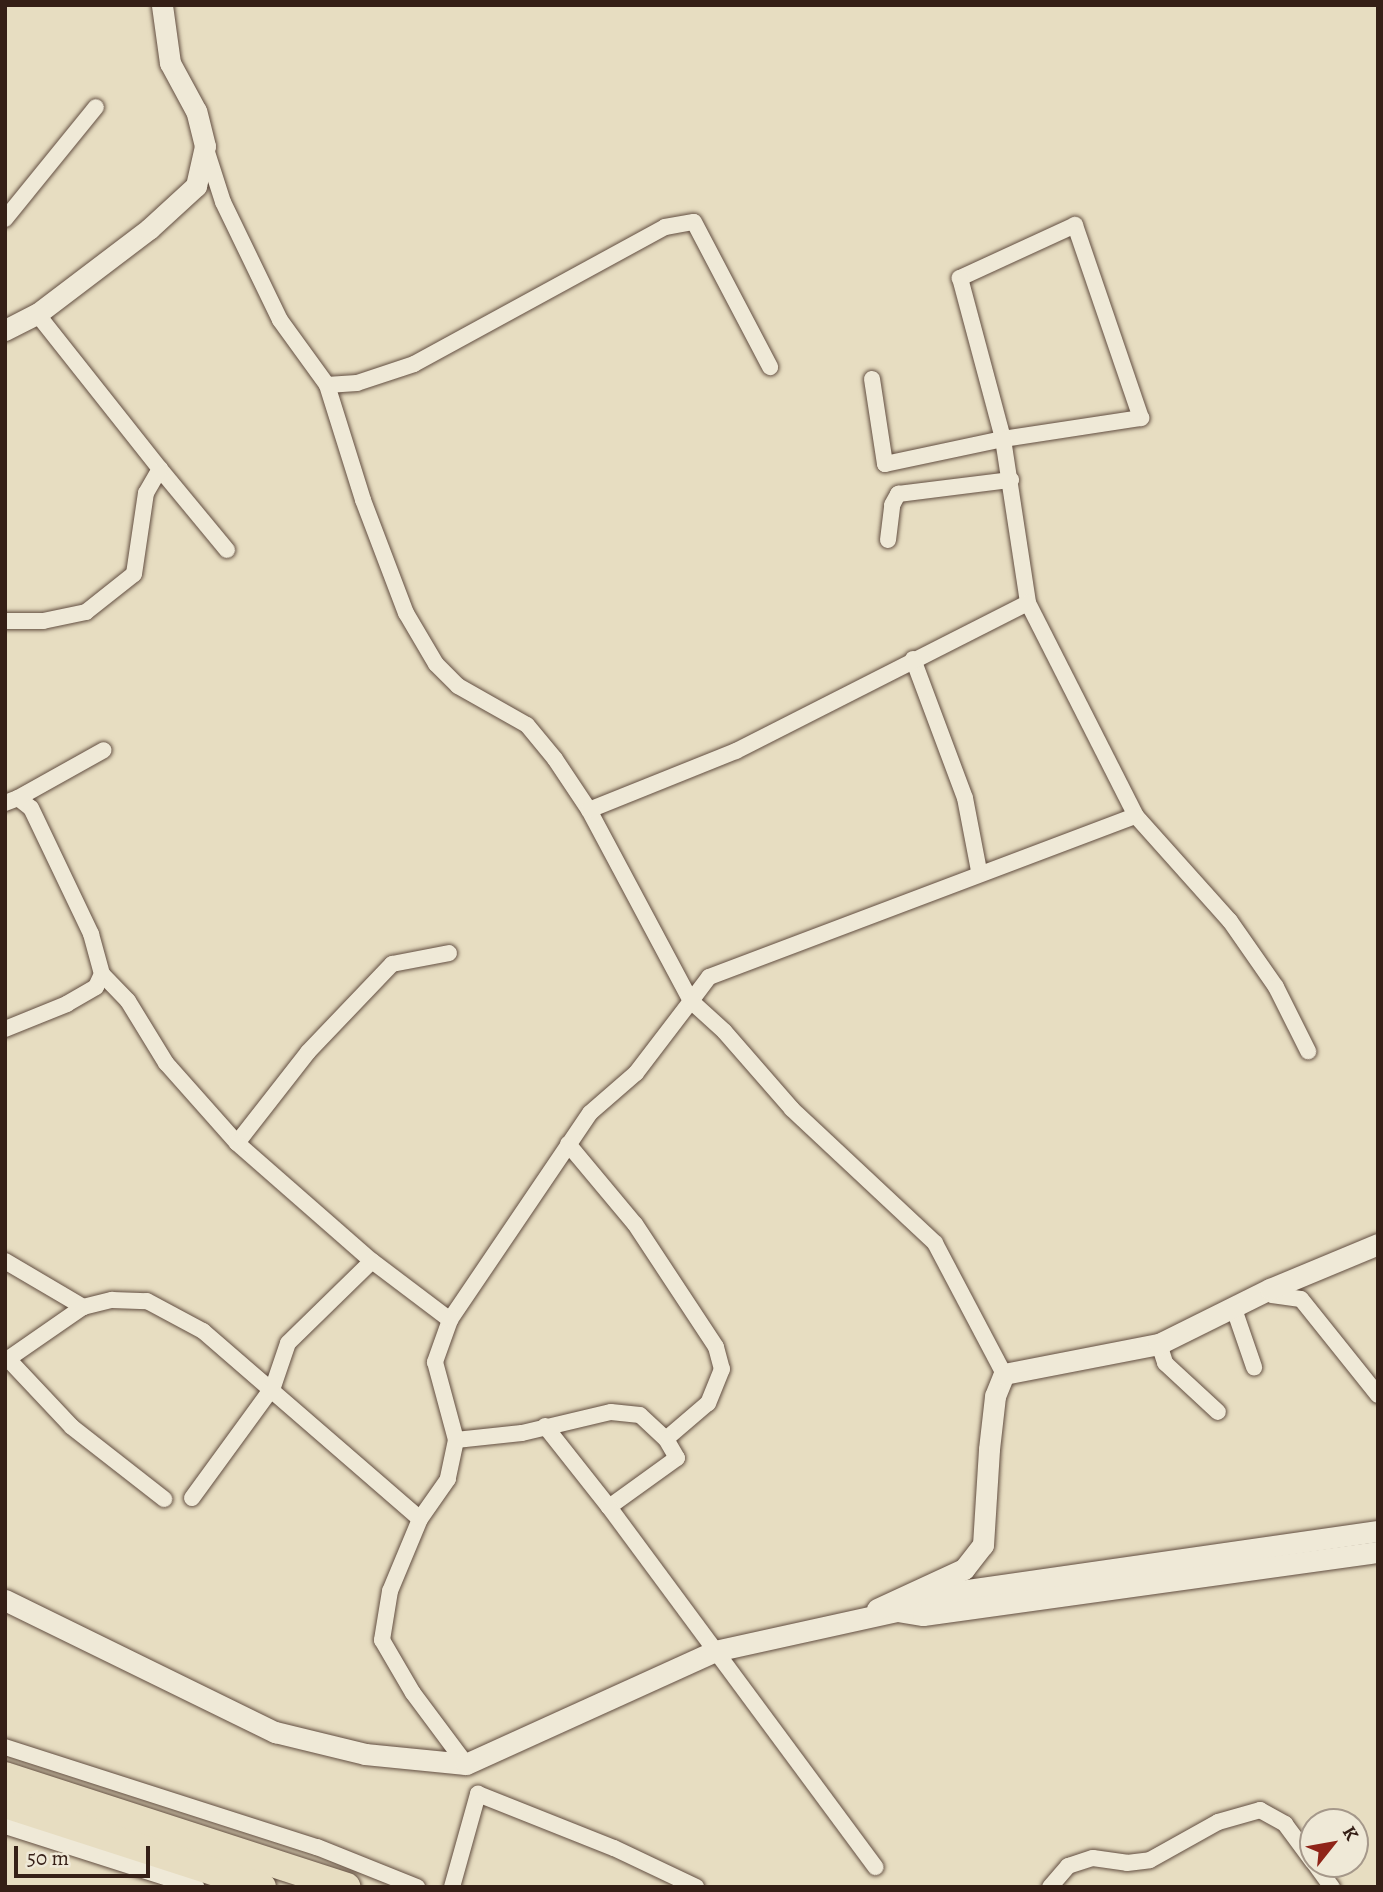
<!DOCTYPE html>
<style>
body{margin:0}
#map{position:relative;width:1383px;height:1892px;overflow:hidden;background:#e7ddc1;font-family:Alegreya,serif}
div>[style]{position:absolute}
.roads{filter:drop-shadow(0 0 2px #624e41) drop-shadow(0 0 2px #624e41)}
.street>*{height:16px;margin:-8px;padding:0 8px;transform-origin:8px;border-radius:8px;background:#efe9d7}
.secondary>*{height:21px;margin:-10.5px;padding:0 10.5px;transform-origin:10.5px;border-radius:10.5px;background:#efe9d7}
.highway>*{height:28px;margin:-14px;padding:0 14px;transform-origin:14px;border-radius:14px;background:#e7ddc1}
span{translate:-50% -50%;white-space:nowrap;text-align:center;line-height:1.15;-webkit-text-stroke:5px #efe9d7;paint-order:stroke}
.frame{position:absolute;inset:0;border:7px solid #351f16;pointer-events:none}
.north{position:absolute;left:1299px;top:1808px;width:70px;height:70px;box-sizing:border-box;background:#efe9d7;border:2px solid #a5988a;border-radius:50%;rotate:59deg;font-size:19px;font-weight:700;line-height:28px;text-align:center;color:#351f16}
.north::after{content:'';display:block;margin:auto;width:24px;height:32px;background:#8f2418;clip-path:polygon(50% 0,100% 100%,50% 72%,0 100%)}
.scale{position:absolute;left:14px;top:1846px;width:136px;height:32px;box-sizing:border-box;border:4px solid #351f16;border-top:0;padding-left:9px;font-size:21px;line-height:24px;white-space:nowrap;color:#351f16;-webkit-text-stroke:5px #efe9d7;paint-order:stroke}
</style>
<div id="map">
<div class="roads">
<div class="street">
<div style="left:205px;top:146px;width:59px;rotate:72.2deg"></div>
<div style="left:223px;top:202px;width:131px;rotate:64.2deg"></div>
<div style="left:280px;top:320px;width:80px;rotate:54.1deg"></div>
<div style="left:327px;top:385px;width:121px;rotate:72.6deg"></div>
<div style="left:363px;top:500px;width:121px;rotate:69.2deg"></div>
<div style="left:406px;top:613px;width:59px;rotate:59.5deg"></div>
<div style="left:436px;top:664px;width:31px;rotate:45deg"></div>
<div style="left:458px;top:686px;width:79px;rotate:29.5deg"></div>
<div style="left:527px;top:725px;width:44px;rotate:50.5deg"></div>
<div style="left:555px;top:759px;width:61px;rotate:56.3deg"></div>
<div style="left:589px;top:810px;width:217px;rotate:61.9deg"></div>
<div style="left:691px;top:1001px;width:91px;rotate:127.4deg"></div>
<div style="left:636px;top:1073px;width:61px;rotate:139deg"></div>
<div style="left:590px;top:1113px;width:250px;rotate:124.1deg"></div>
<div style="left:450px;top:1320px;width:45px;rotate:109.7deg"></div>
<div style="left:435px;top:1362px;width:81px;rotate:74.9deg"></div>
<div style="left:456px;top:1440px;width:40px;rotate:102deg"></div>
<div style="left:448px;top:1479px;width:49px;rotate:125deg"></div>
<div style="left:420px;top:1519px;width:78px;rotate:112.6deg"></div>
<div style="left:390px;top:1591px;width:50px;rotate:99.3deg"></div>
<div style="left:382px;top:1640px;width:61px;rotate:59.7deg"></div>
<div style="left:413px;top:1693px;width:89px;rotate:53.3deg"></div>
<div style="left:5px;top:219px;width:144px;rotate:-50.9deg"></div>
<div style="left:872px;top:379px;width:86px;rotate:81.3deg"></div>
<div style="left:885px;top:464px;width:121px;rotate:-12deg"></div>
<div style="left:1003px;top:439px;width:140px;rotate:-8.7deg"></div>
<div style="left:1141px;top:418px;width:204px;rotate:-108.9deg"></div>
<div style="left:1075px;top:225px;width:127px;rotate:155.3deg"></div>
<div style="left:960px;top:278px;width:167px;rotate:75deg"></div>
<div style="left:1003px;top:439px;width:166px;rotate:81.3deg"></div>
<div style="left:1028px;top:603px;width:239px;rotate:63.1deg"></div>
<div style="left:327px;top:385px;width:30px;rotate:-4deg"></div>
<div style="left:357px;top:383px;width:60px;rotate:-18.4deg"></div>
<div style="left:414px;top:364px;width:286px;rotate:-28.6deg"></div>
<div style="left:665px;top:227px;width:29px;rotate:-10deg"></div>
<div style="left:694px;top:222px;width:164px;rotate:62.3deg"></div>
<div style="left:160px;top:469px;width:105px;rotate:50.4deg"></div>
<div style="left:888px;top:540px;width:35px;rotate:-83deg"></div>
<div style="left:892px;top:505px;width:13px;rotate:-61deg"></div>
<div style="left:898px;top:494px;width:114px;rotate:-7.1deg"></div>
<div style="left:5px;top:621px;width:38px"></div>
<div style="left:43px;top:621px;width:44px;rotate:-11.8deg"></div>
<div style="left:86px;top:612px;width:61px;rotate:-38.4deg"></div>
<div style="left:134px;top:574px;width:82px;rotate:-81.6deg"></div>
<div style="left:146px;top:493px;width:28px;rotate:-60deg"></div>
<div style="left:160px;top:469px;width:198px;rotate:-128.4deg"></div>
<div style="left:913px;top:659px;width:148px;rotate:69.5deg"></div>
<div style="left:965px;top:798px;width:74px;rotate:79.1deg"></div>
<div style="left:18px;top:798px;width:98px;rotate:-29.2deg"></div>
<div style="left:5px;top:803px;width:14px;rotate:-21deg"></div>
<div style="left:18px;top:798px;width:16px;rotate:38deg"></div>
<div style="left:31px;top:808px;width:140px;rotate:64.5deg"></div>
<div style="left:91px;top:934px;width:41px;rotate:74.6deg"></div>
<div style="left:102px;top:974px;width:14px;rotate:115deg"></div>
<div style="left:96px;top:987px;width:34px;rotate:150deg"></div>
<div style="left:67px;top:1004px;width:67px;rotate:158deg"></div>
<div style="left:589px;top:810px;width:158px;rotate:-21.9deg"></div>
<div style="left:736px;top:751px;width:327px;rotate:-26.9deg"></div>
<div style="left:102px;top:974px;width:37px;rotate:46deg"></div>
<div style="left:128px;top:1001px;width:73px;rotate:58.5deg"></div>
<div style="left:166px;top:1063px;width:107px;rotate:48.4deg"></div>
<div style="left:237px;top:1143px;width:115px;rotate:-52deg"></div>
<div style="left:308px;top:1052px;width:122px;rotate:-46.3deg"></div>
<div style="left:392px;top:964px;width:58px;rotate:-10.9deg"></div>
<div style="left:237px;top:1143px;width:179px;rotate:41.2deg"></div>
<div style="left:372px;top:1261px;width:98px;rotate:37.1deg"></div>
<div style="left:568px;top:1144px;width:104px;rotate:50.1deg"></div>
<div style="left:635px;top:1224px;width:147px;rotate:56.6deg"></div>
<div style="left:716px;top:1347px;width:23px;rotate:75deg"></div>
<div style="left:722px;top:1369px;width:37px;rotate:112deg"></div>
<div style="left:708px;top:1403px;width:55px;rotate:139.4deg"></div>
<div style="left:5px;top:1261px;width:91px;rotate:30.5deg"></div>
<div style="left:1270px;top:1289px;width:6px;rotate:72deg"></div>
<div style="left:1272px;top:1295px;width:29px;rotate:8deg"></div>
<div style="left:1301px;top:1299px;width:123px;rotate:51.3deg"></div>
<div style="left:1233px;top:1306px;width:65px;rotate:71deg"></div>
<div style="left:1159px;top:1344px;width:20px;rotate:72deg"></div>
<div style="left:1165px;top:1363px;width:72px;rotate:42.8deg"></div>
<div style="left:8px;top:1359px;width:93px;rotate:46.7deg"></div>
<div style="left:72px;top:1427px;width:117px;rotate:38deg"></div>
<div style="left:5px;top:1361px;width:95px;rotate:-34.7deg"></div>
<div style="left:83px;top:1307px;width:30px;rotate:-14deg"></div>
<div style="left:112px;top:1300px;width:35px;rotate:2deg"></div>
<div style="left:147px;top:1301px;width:64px;rotate:28.2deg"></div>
<div style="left:203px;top:1331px;width:287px;rotate:40.9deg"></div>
<div style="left:1004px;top:1374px;width:148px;rotate:-117.8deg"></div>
<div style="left:935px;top:1243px;width:196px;rotate:-136.9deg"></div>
<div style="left:792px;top:1109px;width:103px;rotate:-131.1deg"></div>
<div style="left:724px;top:1031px;width:45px;rotate:-137.7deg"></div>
<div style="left:691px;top:1001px;width:30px;rotate:-53deg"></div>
<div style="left:709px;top:977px;width:456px;rotate:-20.7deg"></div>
<div style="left:1136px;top:816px;width:141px;rotate:48.2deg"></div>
<div style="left:1230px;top:921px;width:80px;rotate:55.1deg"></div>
<div style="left:1276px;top:987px;width:72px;rotate:63.4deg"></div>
<div style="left:545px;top:1426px;width:103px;rotate:51.7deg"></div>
<div style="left:456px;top:1440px;width:66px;rotate:-6.1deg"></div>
<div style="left:522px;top:1433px;width:91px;rotate:-13.3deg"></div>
<div style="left:611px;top:1412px;width:29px;rotate:6deg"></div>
<div style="left:640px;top:1415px;width:35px;rotate:43deg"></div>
<div style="left:666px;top:1439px;width:22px;rotate:60deg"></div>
<div style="left:677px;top:1458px;width:84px;rotate:144.2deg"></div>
<div style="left:609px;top:1507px;width:448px;rotate:53.5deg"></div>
<div style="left:192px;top:1498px;width:137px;rotate:-53.9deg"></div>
<div style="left:273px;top:1387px;width:46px;rotate:-71.2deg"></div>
<div style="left:288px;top:1343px;width:117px;rotate:-44.3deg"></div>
<div style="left:5px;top:1747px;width:328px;rotate:17.8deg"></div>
<div style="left:317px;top:1847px;width:108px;rotate:21.8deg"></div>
<div style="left:5px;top:1826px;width:201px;rotate:17.7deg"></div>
<div style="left:1315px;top:1864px;width:29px;rotate:54deg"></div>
<div style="left:452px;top:1887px;width:97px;rotate:-74.4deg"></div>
<div style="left:478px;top:1794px;width:146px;rotate:21.7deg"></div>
<div style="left:614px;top:1848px;width:91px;rotate:25.4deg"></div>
<div style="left:1050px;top:1887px;width:28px;rotate:-49deg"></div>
<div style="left:1068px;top:1866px;width:26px;rotate:-18deg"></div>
<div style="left:1093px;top:1858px;width:34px;rotate:8deg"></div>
<div style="left:1127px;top:1863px;width:23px;rotate:-7deg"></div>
<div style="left:1150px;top:1860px;width:78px;rotate:-29.2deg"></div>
<div style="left:1218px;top:1822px;width:44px;rotate:-15.9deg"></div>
<div style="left:1260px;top:1810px;width:29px;rotate:29deg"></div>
<div style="left:1285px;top:1824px;width:47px;rotate:53.6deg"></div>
</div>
<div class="secondary">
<div style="left:5px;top:330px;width:36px;rotate:-27deg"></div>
<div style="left:37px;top:314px;width:141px;rotate:-37.2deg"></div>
<div style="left:149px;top:229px;width:64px;rotate:-42.5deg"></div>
<div style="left:196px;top:186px;width:41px;rotate:-77.3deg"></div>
<div style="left:205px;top:146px;width:36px;rotate:-104deg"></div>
<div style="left:196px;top:111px;width:55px;rotate:-118.4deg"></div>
<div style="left:170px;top:63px;width:59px;rotate:-97.9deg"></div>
<div style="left:919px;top:1597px;width:464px;rotate:-8.2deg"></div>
<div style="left:5px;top:1600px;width:301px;rotate:26.1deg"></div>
<div style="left:275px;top:1732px;width:93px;rotate:13.7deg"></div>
<div style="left:365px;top:1754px;width:101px;rotate:5.7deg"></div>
<div style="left:466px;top:1764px;width:273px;rotate:-24.4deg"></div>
<div style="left:715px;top:1651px;width:186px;rotate:-12.4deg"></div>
<div style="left:897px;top:1611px;width:26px;rotate:9deg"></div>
<div style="left:923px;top:1615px;width:459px;rotate:-7.9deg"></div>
<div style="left:877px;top:1609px;width:96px;rotate:-24.7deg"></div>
<div style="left:964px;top:1569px;width:31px;rotate:-52deg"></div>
<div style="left:983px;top:1545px;width:96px;rotate:-86.4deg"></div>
<div style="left:989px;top:1449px;width:53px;rotate:-83.5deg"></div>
<div style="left:995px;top:1396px;width:24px;rotate:-68deg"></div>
<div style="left:1004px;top:1374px;width:158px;rotate:-11deg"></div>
<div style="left:1159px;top:1344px;width:124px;rotate:-26.4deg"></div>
<div style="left:1270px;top:1289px;width:117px;rotate:-22.6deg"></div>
</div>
<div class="highway">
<div style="left:5px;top:1776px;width:359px;rotate:18deg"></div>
<div style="left:5px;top:1804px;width:270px;rotate:17.9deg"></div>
</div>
</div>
<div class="frame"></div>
<div class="north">K</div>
<div class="scale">50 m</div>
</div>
